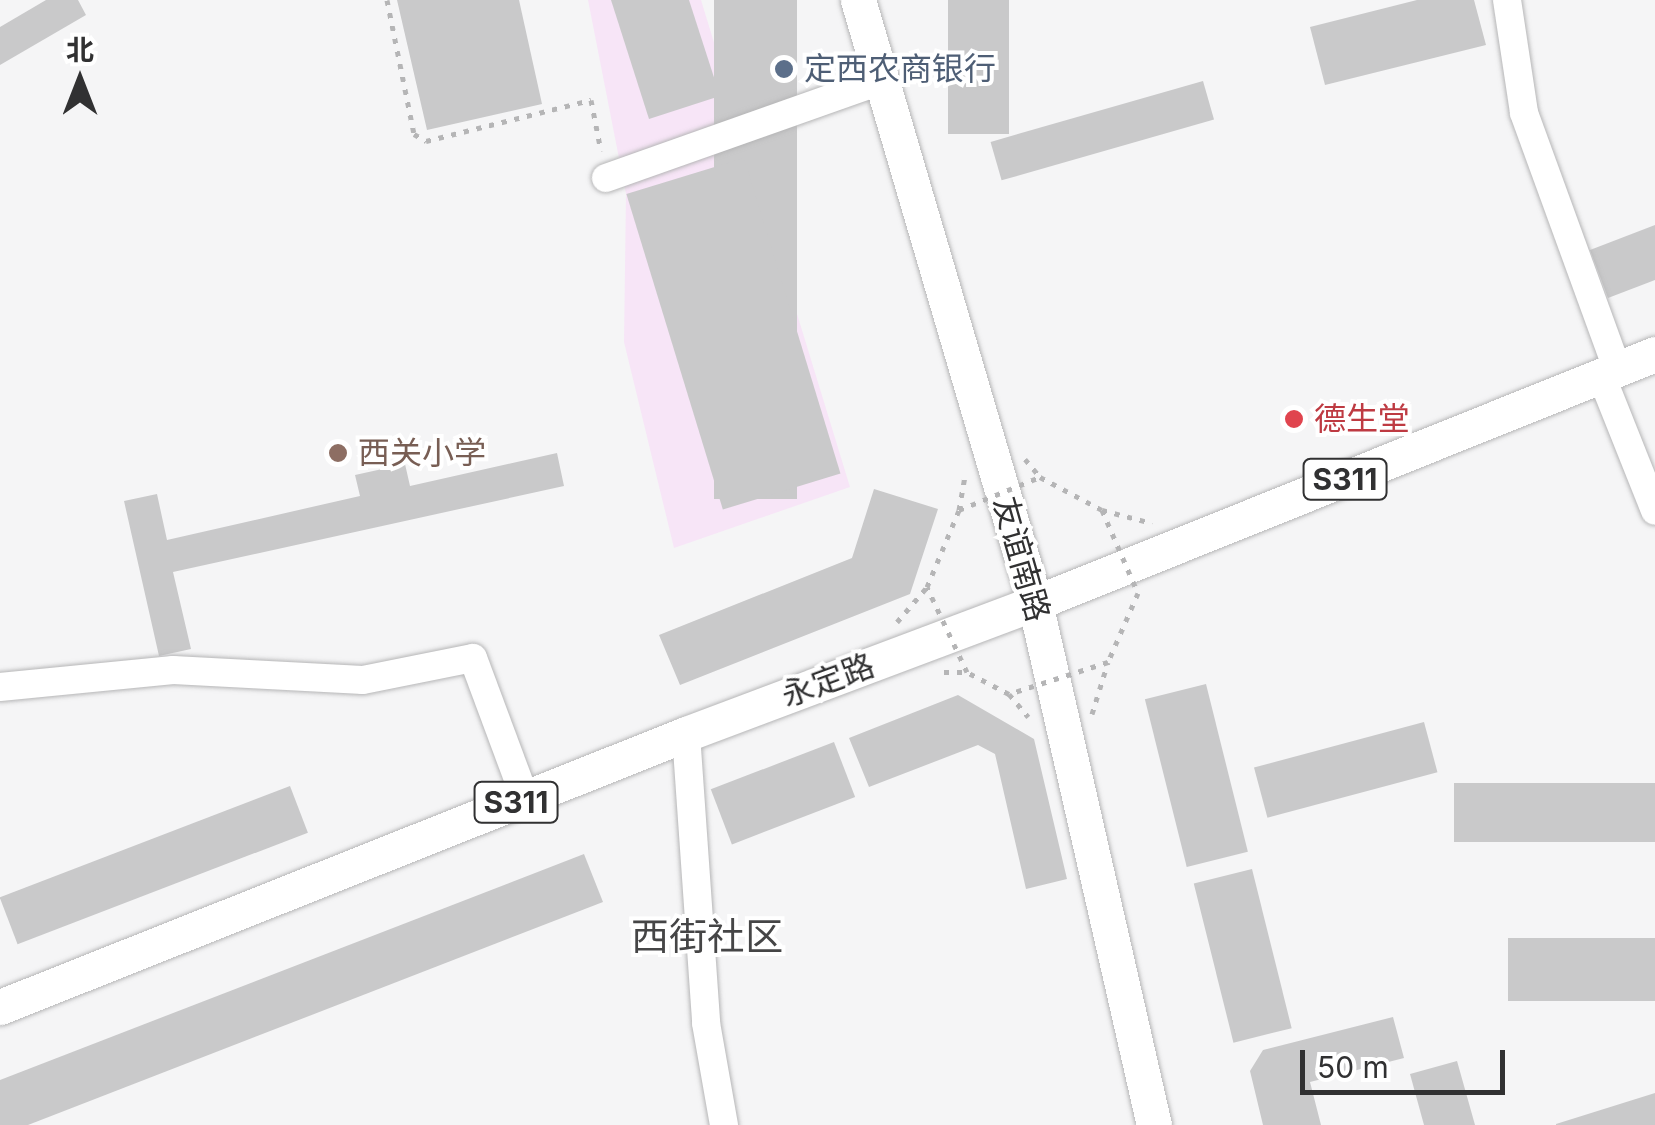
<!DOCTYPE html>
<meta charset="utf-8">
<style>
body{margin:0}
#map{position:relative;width:1655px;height:1125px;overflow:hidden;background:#f5f5f6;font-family:Inter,"Noto Sans SC",sans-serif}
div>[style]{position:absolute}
.commercial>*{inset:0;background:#f7e5f7}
.building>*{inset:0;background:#c9c9ca;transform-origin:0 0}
.path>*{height:5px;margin-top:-2.5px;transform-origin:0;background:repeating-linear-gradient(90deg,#b5b5b6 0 5px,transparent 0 13px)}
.roads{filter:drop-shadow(0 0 2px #b6b6b7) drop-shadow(0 0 2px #b6b6b7)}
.minor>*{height:28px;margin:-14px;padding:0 14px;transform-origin:14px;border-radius:14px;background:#fff}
.major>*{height:35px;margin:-17.5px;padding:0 17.5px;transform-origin:17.5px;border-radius:17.5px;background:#fff}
.path-bridge>*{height:5px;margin-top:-2.5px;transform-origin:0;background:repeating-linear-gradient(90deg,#b5b5b6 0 5px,transparent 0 13px)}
.dots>*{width:28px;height:28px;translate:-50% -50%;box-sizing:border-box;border:5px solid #fff;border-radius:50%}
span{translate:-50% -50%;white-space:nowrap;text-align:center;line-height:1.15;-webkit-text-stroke:8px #fff;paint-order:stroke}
.shield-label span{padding:2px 8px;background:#fff;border:2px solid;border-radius:8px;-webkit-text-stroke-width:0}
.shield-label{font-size:30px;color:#313132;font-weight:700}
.service-label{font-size:32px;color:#4e5e75}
.left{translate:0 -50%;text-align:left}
.health-label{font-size:32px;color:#be3a42}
.education-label{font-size:32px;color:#785e54}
.street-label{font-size:32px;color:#313132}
.quarter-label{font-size:38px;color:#454546}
.north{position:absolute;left:30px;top:30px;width:100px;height:100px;-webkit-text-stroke:8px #fff;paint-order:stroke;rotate:0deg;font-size:28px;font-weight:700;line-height:40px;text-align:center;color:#313132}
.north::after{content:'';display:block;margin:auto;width:35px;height:45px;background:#313132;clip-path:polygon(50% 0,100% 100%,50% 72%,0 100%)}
.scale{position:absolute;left:1300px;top:1050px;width:205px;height:45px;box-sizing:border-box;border:5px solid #313132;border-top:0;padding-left:12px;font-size:30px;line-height:35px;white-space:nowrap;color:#313132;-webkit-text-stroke:8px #fff;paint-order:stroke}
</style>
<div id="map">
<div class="commercial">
<div style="clip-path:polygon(588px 0,701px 0,850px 487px,674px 548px,624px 342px,626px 194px)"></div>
</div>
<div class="building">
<div style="clip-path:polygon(46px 0,78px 0,86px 15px,0 65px,0 27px)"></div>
<div style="clip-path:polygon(397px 0,519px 0,542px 104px,427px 130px)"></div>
<div style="clip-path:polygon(611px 0,689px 0,720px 96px,649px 119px)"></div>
<div style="left:714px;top:0;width:83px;height:499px"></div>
<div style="left:948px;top:0;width:61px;height:134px"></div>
<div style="clip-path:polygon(1417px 0,1474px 0,1486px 45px,1325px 85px,1310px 27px)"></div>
<div style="left:1203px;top:81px;width:40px;height:221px;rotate:74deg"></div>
<div style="left:744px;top:158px;width:330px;height:123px;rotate:73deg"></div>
<div style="clip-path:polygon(1655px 225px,1655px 280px,1608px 298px,1590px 250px)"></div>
<div style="clip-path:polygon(557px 453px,564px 486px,173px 572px,191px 649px,159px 656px,124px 501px,157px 494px,167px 540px,360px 496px,355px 475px,405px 464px,410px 486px)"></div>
<div style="clip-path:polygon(874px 489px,938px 509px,910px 594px,680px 685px,659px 635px,852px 558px)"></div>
<div style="left:1206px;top:684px;width:173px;height:63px;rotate:76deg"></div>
<div style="clip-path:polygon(958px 695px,1034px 739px,1067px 879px,1026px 889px,995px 754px,978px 745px,869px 787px,849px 738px)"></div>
<div style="left:1424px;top:722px;width:52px;height:176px;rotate:75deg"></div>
<div style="left:834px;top:742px;width:59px;height:132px;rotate:69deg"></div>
<div style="left:1655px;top:783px;width:59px;height:201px;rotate:90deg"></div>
<div style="left:290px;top:786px;width:50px;height:311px;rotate:69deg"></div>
<div style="clip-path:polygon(584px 854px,603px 902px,28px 1125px,0 1125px,0 1080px)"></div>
<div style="left:1252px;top:869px;width:164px;height:60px;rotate:76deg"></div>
<div style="left:1655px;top:938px;width:63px;height:147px;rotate:90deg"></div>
<div style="clip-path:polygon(1393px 1017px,1404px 1058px,1310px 1082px,1321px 1125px,1263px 1125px,1250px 1071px,1263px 1050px)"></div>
<div style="clip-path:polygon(1457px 1061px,1475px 1125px,1424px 1125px,1410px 1074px)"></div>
<div style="clip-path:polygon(1655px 1093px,1655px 1125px,1556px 1125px,1556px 1124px)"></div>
</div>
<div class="path">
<div style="left:387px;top:0;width:137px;rotate:78.6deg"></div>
<div style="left:414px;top:134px;width:14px;rotate:30deg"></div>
<div style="left:426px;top:141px;width:170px;rotate:-14deg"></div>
<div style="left:591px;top:100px;width:52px;rotate:78.9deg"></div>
<div style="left:1025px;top:459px;width:23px;rotate:50deg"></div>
<div style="left:959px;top:510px;width:34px;rotate:-80deg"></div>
<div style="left:1102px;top:510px;width:52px;rotate:14.6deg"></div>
<div style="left:897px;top:622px;width:46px;rotate:-49.4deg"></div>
<div style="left:944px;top:672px;width:23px"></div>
<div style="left:1009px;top:694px;width:30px;rotate:50deg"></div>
<div style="left:1092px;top:714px;width:54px;rotate:-72.9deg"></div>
</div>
<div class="roads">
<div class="minor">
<div style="left:1507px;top:0;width:114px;rotate:81.4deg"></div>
<div style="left:1524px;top:113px;width:272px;rotate:70deg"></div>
<div style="left:606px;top:178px;width:293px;rotate:-19.5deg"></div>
<div style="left:1601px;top:375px;width:146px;rotate:68.3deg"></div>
<div style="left:0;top:687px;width:174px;rotate:-5.6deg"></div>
<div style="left:173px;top:670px;width:190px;rotate:3deg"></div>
<div style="left:363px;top:680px;width:112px;rotate:-11.3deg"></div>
<div style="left:473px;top:658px;width:149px;rotate:69.6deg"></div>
<div style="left:686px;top:734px;width:290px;rotate:86deg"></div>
<div style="left:706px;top:1023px;width:104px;rotate:80deg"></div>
</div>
<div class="major">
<div style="left:858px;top:0;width:628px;rotate:73.64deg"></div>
<div style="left:1035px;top:603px;width:535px;rotate:77.16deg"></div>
<div style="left:0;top:1007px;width:738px;rotate:-21.7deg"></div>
<div style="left:686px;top:734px;width:373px;rotate:-20.6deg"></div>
<div style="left:1035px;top:603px;width:668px;rotate:-21.88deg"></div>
</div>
</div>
<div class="path-bridge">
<div style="left:1040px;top:477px;width:70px;rotate:28deg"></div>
<div style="left:1102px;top:510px;width:90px;rotate:66.6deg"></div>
<div style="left:1138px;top:593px;width:75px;rotate:113.5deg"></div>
<div style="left:1108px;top:662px;width:104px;rotate:162.1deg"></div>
<div style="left:1009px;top:694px;width:47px;rotate:-152.4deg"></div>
<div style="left:967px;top:672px;width:94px;rotate:-115.2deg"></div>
<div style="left:927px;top:587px;width:83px;rotate:-67.4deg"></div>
<div style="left:959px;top:510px;width:87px;rotate:-22.2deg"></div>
</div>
<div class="dots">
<div style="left:784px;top:69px;background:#5c6f8a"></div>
<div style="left:1294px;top:419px;background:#e0444e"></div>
<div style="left:338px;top:453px;background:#8d6e63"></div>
</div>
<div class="shield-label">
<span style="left:1345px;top:479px">S311</span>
<span style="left:516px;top:802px">S311</span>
</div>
<div class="service-label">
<span class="left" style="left:804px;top:69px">定西农商银行</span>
</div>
<div class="health-label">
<span class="left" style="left:1314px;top:419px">德生堂</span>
</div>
<div class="education-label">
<span class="left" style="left:358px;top:453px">西关小学</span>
</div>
<div class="street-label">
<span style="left:1021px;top:559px;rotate:74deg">友谊南路</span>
<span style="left:828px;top:681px;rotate:-20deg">永定路</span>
</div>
<div class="quarter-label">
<span style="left:707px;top:937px">西街社区</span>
</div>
<div class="north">北</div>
<div class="scale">50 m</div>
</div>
